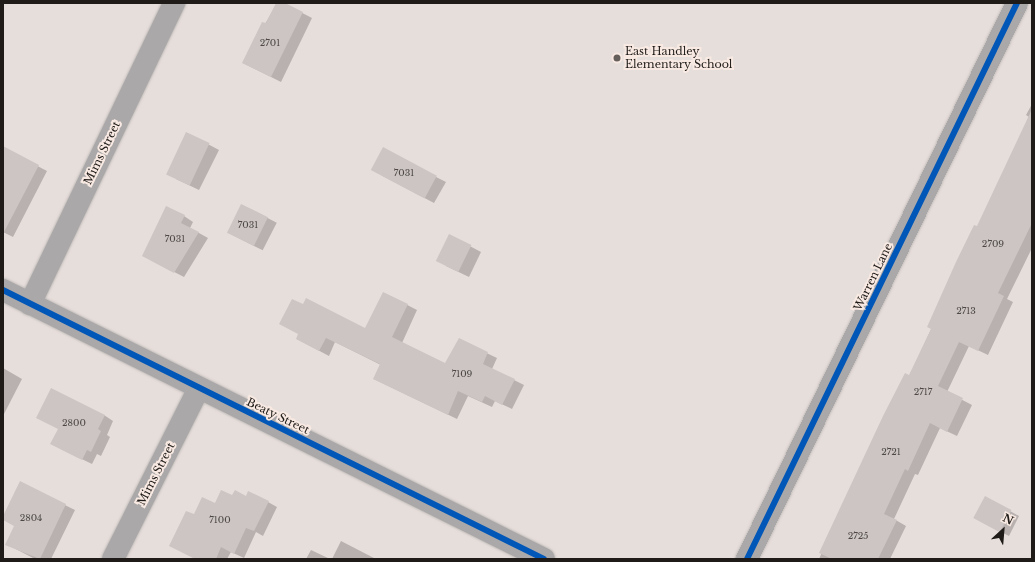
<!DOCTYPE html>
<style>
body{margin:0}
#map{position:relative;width:1035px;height:562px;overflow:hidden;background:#e6dedb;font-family:"Libre Baskerville",serif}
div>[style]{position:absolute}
.shadow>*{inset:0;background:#0003;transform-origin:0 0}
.building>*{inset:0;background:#ccc5c3;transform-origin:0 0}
.roads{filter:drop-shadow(0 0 1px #c1bcb9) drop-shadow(0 0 1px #c1bcb9)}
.minor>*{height:22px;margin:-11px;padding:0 11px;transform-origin:11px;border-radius:11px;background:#aaa8a9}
.cycleway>*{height:6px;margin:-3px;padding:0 3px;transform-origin:3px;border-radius:3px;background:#0057b8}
.dots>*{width:11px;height:11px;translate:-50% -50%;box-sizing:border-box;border:2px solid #f8eae3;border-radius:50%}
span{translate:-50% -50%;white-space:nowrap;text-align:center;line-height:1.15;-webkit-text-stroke:4px #f8eae3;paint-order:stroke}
.number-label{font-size:9px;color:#4d4846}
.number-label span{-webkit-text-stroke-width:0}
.poi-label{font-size:11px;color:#1f1b18}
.left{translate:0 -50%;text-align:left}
.street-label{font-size:11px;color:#1f1b18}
.frame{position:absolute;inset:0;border:4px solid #1f1b18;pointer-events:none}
.north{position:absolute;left:983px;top:510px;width:40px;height:40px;-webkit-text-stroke:3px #f8eae3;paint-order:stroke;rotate:26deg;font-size:11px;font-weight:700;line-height:16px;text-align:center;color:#1f1b18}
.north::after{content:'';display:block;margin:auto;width:14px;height:18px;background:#1f1b18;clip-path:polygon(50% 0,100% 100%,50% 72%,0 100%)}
</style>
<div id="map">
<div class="shadow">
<div style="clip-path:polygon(277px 3px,283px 3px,312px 18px,281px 82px,243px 63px)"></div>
<div style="clip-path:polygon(1032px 104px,1032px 248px,1007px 299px,1013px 302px,988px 355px,969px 346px,947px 392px,972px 405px,957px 436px,940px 428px,918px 475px,915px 474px,894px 519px,906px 526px,890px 559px,819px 559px,884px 416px,909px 377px,1029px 117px,1026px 115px)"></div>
<div style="clip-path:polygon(187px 133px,219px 150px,199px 190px,176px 179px)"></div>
<div style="clip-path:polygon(3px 148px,47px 171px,13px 237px,3px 232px)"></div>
<div style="clip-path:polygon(381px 175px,436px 177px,446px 182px,434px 203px)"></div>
<div style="left:242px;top:205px;width:39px;height:31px;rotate:27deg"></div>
<div style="clip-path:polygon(184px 216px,193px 222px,190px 228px,208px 238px,184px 277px,153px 261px)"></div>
<div style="clip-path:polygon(449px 235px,481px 252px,469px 277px,446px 266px)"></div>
<div style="clip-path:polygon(384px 293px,417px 310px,402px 343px,446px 364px,459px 340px,497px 358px,492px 369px,524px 385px,512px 409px,495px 401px,492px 407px,468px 396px,457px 419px,374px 379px,381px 365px,335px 342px,329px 356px,297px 339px,366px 329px)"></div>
<div style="clip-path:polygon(3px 368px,22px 379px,4px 414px,3px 413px)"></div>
<div style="clip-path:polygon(104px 415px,113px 421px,107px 435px,110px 437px,101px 456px,97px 454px,92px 464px,61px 449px)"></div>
<div style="clip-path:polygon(20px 483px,75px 510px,51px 559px,35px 559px,6px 544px,15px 526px,3px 518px)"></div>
<div style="clip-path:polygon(233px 497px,268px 502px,277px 507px,263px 536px,256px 532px,244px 558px,231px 552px,227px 559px,195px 559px,194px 516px)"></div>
<div style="clip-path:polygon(1010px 511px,1019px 516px,1009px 536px,984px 523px)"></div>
<div style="clip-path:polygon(341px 541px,372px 557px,376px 559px,332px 559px)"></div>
<div style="clip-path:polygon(311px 550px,330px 559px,306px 559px)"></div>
</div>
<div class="building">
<div style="clip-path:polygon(276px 3px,285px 3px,303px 12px,271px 77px,242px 63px,262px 22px,266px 23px)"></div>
<div style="clip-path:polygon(1032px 109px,1032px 223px,998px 293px,1004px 296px,978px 351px,959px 342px,938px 386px,963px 398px,947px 432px,930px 423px,908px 471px,905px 469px,884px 514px,897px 520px,878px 559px,832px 559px,819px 553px,883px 416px,905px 373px,909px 375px,931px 329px,927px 327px,956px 262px,974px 225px,977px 226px)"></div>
<div style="left:186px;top:132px;width:26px;height:47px;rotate:25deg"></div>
<div style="clip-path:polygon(3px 146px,39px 165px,3px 234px)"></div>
<div style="left:383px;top:147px;width:61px;height:26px;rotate:28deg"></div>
<div style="left:241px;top:204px;width:30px;height:32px;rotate:26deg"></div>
<div style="clip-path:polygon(166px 206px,185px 215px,181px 223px,199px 232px,174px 273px,142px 256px)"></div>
<div style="left:449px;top:234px;width:25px;height:30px;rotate:26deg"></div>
<div style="clip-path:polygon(383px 292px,408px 304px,392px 337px,445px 363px,459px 338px,488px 352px,483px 364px,515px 379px,502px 405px,485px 396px,482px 402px,458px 391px,448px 415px,373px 379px,380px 364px,326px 338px,319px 351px,296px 339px,298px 334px,279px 324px,292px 299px,303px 304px,306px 298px,365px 328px)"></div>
<div style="clip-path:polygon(51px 388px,105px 415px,98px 429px,101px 431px,91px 452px,87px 450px,82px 460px,50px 444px,58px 429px,36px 418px)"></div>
<div style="clip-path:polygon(20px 481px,66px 504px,40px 559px,5px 545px,14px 526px,3px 520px,3px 516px)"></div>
<div style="clip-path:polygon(221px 490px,232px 495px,235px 490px,246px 496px,248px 491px,269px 501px,254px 531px,246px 528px,234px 554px,221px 547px,216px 559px,195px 559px,169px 546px,186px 511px,194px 514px,202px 497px,215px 503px)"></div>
<div style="left:985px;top:496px;width:30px;height:25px;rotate:28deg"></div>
</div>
<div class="roads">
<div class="minor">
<div style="left:3px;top:290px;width:604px;rotate:26.44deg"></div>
<div style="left:30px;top:304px;width:334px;rotate:-64.4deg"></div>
<div style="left:113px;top:559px;width:191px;rotate:-63.3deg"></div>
<div style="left:747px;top:559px;width:618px;rotate:-64.1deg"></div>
</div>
</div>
<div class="cycleway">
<div style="left:3px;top:290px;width:604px;rotate:26.44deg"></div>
<div style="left:747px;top:559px;width:618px;rotate:-64.1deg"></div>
</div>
<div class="dots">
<div style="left:617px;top:58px;background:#655f5c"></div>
</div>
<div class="number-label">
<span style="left:270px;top:43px">2701</span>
<span style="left:404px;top:173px">7031</span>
<span style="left:248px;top:225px">7031</span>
<span style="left:175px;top:239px">7031</span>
<span style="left:993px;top:244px">2709</span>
<span style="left:966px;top:311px">2713</span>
<span style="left:462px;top:374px">7109</span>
<span style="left:923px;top:392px">2717</span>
<span style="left:74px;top:423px">2800</span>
<span style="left:891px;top:452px">2721</span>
<span style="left:31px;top:518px">2804</span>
<span style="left:220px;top:520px">7100</span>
<span style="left:858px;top:536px">2725</span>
</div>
<div class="poi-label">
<span class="left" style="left:625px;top:58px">East Handley<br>Elementary School</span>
</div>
<div class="street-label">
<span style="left:102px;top:153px;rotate:-64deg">Mims Street</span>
<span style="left:873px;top:277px;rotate:-64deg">Warren Lane</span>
<span style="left:278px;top:416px;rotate:26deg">Beaty Street</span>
<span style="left:156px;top:474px;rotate:-63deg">Mims Street</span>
</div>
<div class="frame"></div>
<div class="north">N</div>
</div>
